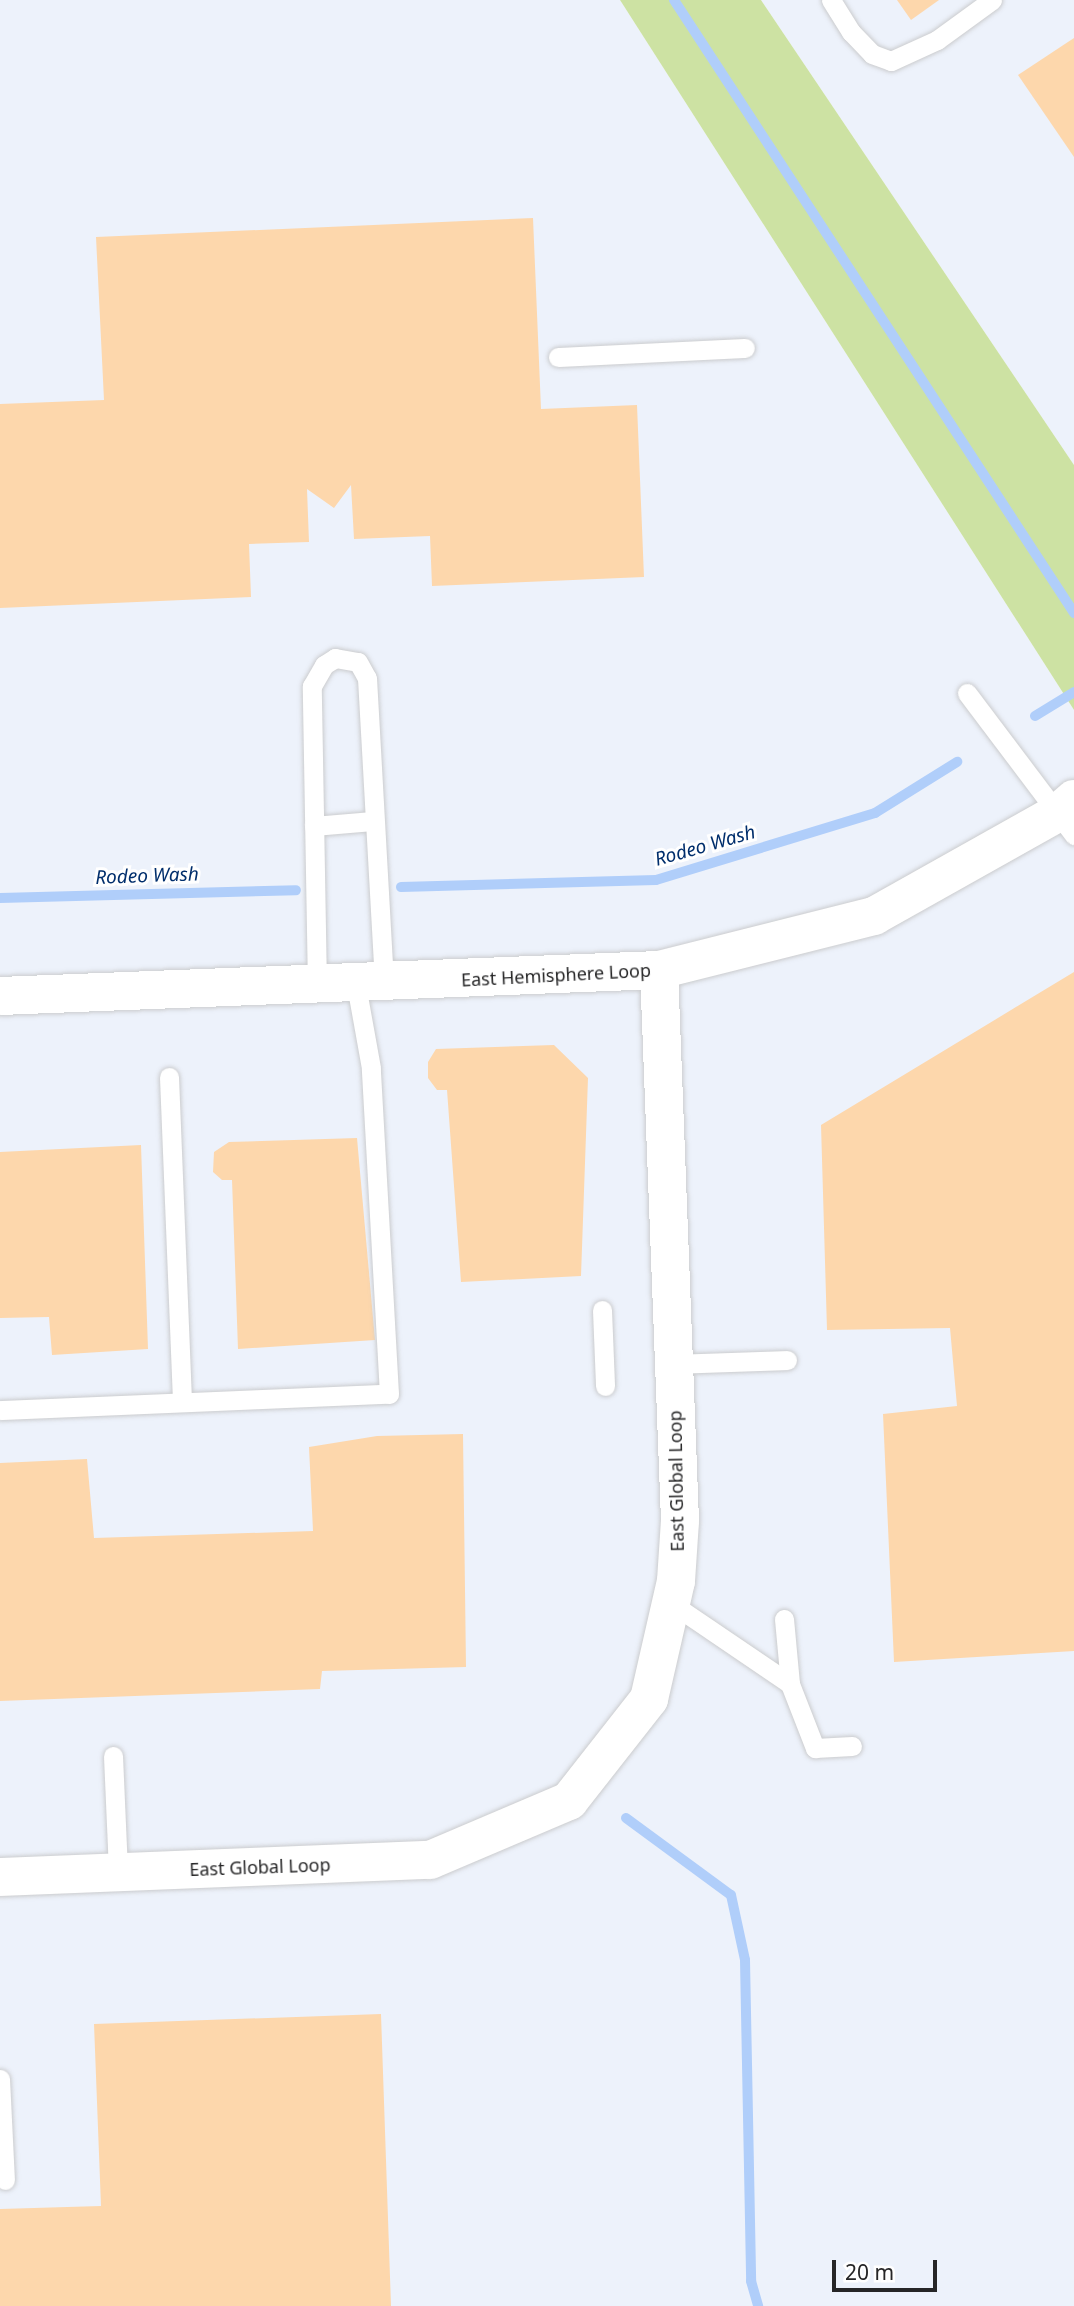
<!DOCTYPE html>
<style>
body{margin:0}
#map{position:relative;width:1074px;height:2306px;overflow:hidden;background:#fafcfe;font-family:"Noto Sans",sans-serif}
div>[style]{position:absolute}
.built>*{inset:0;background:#edf2fb}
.green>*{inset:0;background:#cde2a3}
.stream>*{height:10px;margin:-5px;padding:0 5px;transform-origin:5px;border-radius:5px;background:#b0cefa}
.building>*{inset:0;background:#fdd7ac}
.roads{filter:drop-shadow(0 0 2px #cbccce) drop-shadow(0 0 2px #cbccce)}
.lane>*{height:19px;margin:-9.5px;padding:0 9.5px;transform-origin:9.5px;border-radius:9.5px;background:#fff}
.street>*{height:38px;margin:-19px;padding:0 19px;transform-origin:19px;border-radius:19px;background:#fff}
span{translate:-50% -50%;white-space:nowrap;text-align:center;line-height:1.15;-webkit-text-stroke:6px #fff;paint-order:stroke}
.street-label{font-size:18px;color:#262627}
.water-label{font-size:19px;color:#002e6c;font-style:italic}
.scale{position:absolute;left:832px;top:2260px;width:105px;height:32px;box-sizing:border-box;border:4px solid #262627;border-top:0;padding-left:9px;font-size:21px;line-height:24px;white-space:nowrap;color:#262627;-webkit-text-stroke:5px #fff;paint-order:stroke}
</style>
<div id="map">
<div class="built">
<div style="clip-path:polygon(0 0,620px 0,1074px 710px,1074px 2306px,0 2306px)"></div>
<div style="clip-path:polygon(761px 0,1074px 0,1074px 465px)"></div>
</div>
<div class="green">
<div style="clip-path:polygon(620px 0,761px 0,1074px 465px,1074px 710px)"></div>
</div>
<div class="stream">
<div style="left:674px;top:0;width:732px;rotate:56.87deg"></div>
<div style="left:1035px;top:716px;width:46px;rotate:-31.6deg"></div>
<div style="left:401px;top:887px;width:255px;rotate:-1.6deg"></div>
<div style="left:656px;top:880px;width:229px;rotate:-17deg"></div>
<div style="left:875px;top:813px;width:97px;rotate:-31.9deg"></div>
<div style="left:0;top:898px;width:296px;rotate:-1.5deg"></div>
<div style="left:626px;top:1818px;width:130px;rotate:36.3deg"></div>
<div style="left:731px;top:1895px;width:66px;rotate:77.8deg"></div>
<div style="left:745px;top:1960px;width:321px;rotate:88.9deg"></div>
<div style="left:751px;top:2281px;width:26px;rotate:74deg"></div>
</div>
<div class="building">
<div style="clip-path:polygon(897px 0,939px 0,911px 20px)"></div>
<div style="clip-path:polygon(1074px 38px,1074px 157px,1018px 75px)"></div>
<div style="clip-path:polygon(533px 218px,541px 409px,637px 405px,644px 577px,432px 586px,430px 536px,354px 539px,351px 485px,334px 508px,307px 489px,309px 542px,249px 544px,251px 597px,0 608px,0 404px,104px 400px,96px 237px)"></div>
<div style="clip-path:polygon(1074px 972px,1074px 1651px,894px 1662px,883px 1414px,957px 1406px,950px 1328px,827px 1330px,821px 1125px)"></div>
<div style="clip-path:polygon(554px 1045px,588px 1078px,581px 1276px,461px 1282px,447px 1090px,437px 1090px,428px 1078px,428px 1062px,436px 1049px)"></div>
<div style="clip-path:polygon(357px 1138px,375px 1340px,238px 1349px,232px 1180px,222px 1180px,213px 1172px,214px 1152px,229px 1142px)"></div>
<div style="clip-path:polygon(141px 1145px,148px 1349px,52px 1355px,49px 1317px,0 1318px,0 1152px)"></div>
<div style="clip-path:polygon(463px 1434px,466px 1667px,322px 1671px,320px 1689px,0 1701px,0 1463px,87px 1459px,94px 1538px,313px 1531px,309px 1447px,377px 1436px)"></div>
<div style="clip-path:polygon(381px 2014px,391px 2306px,0 2306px,0 2209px,101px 2206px,94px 2024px)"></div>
</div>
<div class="roads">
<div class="lane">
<div style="left:831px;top:0;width:38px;rotate:58deg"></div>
<div style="left:851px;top:32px;width:30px;rotate:46deg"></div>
<div style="left:872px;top:54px;width:20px;rotate:20deg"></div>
<div style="left:891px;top:61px;width:51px;rotate:-24.5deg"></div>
<div style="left:937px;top:40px;width:68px;rotate:-36deg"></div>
<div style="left:558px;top:357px;width:187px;rotate:-2.8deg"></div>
<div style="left:967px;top:693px;width:178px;rotate:53deg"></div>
<div style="left:314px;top:826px;width:58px;rotate:-4.9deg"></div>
<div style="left:317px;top:987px;width:301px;rotate:-91deg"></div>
<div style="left:312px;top:686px;width:24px;rotate:-60deg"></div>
<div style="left:324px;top:665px;width:13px;rotate:-32deg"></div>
<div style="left:335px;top:658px;width:23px;rotate:10deg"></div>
<div style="left:358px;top:662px;width:18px;rotate:61deg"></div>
<div style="left:367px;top:678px;width:306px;rotate:86.8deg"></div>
<div style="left:169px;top:1077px;width:325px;rotate:87.7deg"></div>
<div style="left:602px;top:1310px;width:76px;rotate:87.7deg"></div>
<div style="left:674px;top:1364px;width:113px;rotate:-2deg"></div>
<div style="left:0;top:1410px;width:389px;rotate:-2.4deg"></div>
<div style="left:389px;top:1394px;width:326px;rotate:-93.2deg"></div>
<div style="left:371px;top:1068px;width:84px;rotate:-100.2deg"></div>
<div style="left:671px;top:1603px;width:144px;rotate:34.2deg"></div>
<div style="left:784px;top:1619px;width:65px;rotate:84.7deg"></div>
<div style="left:790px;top:1684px;width:69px;rotate:68.7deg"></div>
<div style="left:815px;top:1748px;width:37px;rotate:-3deg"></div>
<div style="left:113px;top:1756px;width:116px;rotate:87.5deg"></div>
<div style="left:0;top:2079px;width:101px;rotate:87.2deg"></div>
</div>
<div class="street">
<div style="left:0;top:996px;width:660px;rotate:-2.26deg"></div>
<div style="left:659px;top:970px;width:222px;rotate:-14.1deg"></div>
<div style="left:874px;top:916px;width:212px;rotate:-29.3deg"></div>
<div style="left:1059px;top:812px;width:20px;rotate:-41deg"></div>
<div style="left:0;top:1877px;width:430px;rotate:-2.3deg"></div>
<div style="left:430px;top:1860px;width:151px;rotate:-23deg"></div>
<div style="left:569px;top:1801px;width:130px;rotate:-51.9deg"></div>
<div style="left:649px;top:1699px;width:121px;rotate:-77.1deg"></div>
<div style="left:676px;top:1581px;width:60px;rotate:-86.2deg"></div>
<div style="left:680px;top:1521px;width:551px;rotate:-92.18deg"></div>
</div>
</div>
<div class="street-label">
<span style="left:556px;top:975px;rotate:-3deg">East Hemisphere Loop</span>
<span style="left:676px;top:1481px;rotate:-91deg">East Global Loop</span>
<span style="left:260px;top:1867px;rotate:-2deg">East Global Loop</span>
</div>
<div class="water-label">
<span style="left:705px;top:846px;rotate:-16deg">Rodeo Wash</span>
<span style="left:147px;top:876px;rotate:-2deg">Rodeo Wash</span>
</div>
<div class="scale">20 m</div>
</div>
